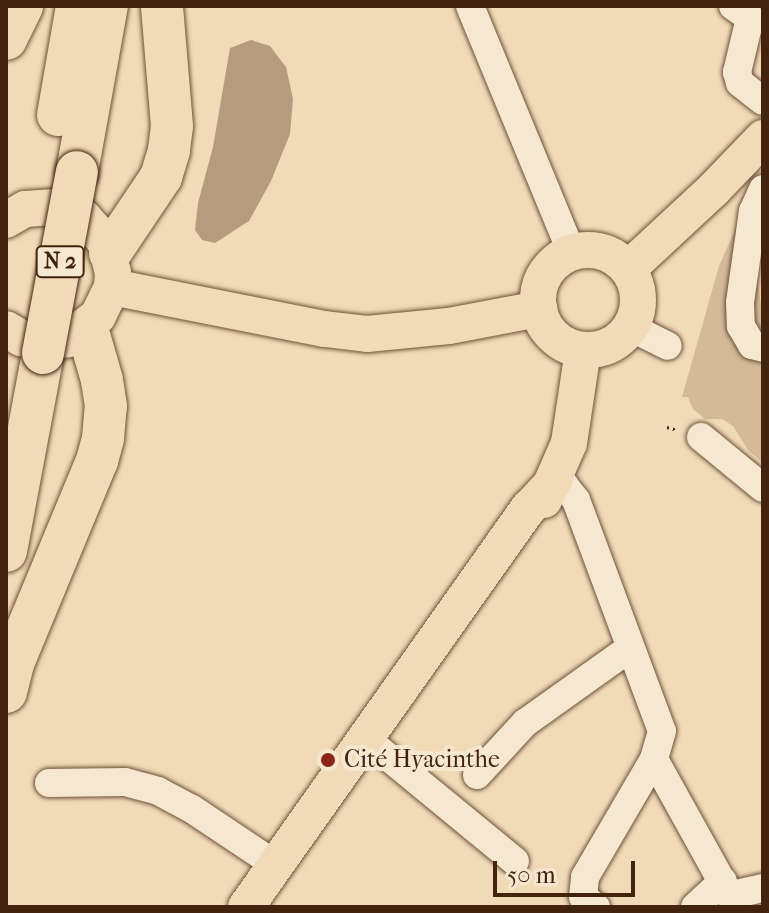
<!DOCTYPE html>
<meta charset="utf-8">
<style>
body{margin:0}
#map{position:relative;width:769px;height:913px;overflow:hidden;background:#f1dab7;font-family:"IM FELL French Canon",serif}
div>[style]{position:absolute}
.green>*{inset:0;background:#d3bb9a}
.water>*{inset:0;background:#b59c7e}
.path>*{height:3px;margin-top:-1.5px;transform-origin:0;background:repeating-linear-gradient(90deg,#41230e 0 2px,transparent 0 6px)}
.roads{filter:drop-shadow(0 0 2px #6d5138) drop-shadow(0 0 2px #6d5138)}
.minor>*{height:28px;margin:-14px;padding:0 14px;transform-origin:14px;border-radius:14px;background:#f6e7d0}
.major>*{height:36px;margin:-18px;padding:0 18px;transform-origin:18px;border-radius:18px;background:#f1dab7}
.major>.ring{margin:-18px;padding:0;box-sizing:content-box;background:none;border:36px solid #f1dab7;border-radius:50%}
.highway>*{height:42px;margin:-21px;padding:0 21px;transform-origin:21px;border-radius:21px;background:#f1dab7}
.bridges{filter:drop-shadow(0 0 2px #41230e) drop-shadow(0 0 2px #41230e)}
.highway-bridge>*{height:42px;margin:-21px;padding:0 21px;transform-origin:21px;border-radius:21px;background:#f1dab7}
.dots>*{width:22px;height:22px;translate:-50% -50%;box-sizing:border-box;border:4px solid #f6e7d0;border-radius:50%}
span{translate:-50% -50%;white-space:nowrap;text-align:center;line-height:1.15;-webkit-text-stroke:8px #f6e7d0;paint-order:stroke}
.shield-label span{padding:2px 6px;background:#f6e7d0;border:2px solid;border-radius:6px;-webkit-text-stroke-width:0}
.shield-label{font-size:22px;color:#41230e;font-weight:700}
.poi-label{font-size:24px;color:#41230e}
.left{translate:0 -50%;text-align:left}
.frame{position:absolute;inset:0;border:8px solid #41230e;pointer-events:none}
.scale{position:absolute;left:493px;top:861px;width:142px;height:36px;box-sizing:border-box;border:4px solid #41230e;border-top:0;padding-left:10px;font-size:24px;line-height:28px;white-space:nowrap;color:#41230e;-webkit-text-stroke:6px #f6e7d0;paint-order:stroke}
</style>
<div id="map">
<div class="green">
<div style="clip-path:polygon(747px 203px,763px 319px,763px 463px,748px 450px,733px 426px,722px 419px,705px 419px,693px 409px,688px 397px,682px 397px,719px 266px)"></div>
</div>
<div class="water">
<div style="clip-path:polygon(251px 40px,270px 46px,286px 67px,293px 99px,290px 134px,271px 181px,249px 221px,215px 243px,202px 240px,195px 230px,198px 203px,213px 147px,230px 48px)"></div>
</div>
<div class="path">
<div style="left:667px;top:427px;width:11px;rotate:15deg"></div>
</div>
<div class="roads">
<div class="minor">
<div style="left:470px;top:6px;width:267px;rotate:67.6deg"></div>
<div style="left:733px;top:6px;width:21px;rotate:35deg"></div>
<div style="left:750px;top:18px;width:56px;rotate:103.5deg"></div>
<div style="left:737px;top:72px;width:11px;rotate:75deg"></div>
<div style="left:740px;top:83px;width:29px;rotate:38deg"></div>
<div style="left:763px;top:189px;width:24px;rotate:114deg"></div>
<div style="left:753px;top:211px;width:92px;rotate:98.1deg"></div>
<div style="left:740px;top:302px;width:24px;rotate:88deg"></div>
<div style="left:741px;top:326px;width:22px;rotate:60deg"></div>
<div style="left:752px;top:345px;width:11px;rotate:15deg"></div>
<div style="left:630px;top:327px;width:42px;rotate:26.6deg"></div>
<div style="left:701px;top:437px;width:80px;rotate:39.4deg"></div>
<div style="left:554px;top:481px;width:12px;rotate:24deg"></div>
<div style="left:565px;top:486px;width:18px;rotate:52deg"></div>
<div style="left:576px;top:500px;width:246px;rotate:69.6deg"></div>
<div style="left:662px;top:731px;width:29px;rotate:106deg"></div>
<div style="left:654px;top:759px;width:169px;rotate:61deg"></div>
<div style="left:365px;top:738px;width:194px;rotate:39.4deg"></div>
<div style="left:477px;top:775px;width:71px;rotate:-47.3deg"></div>
<div style="left:525px;top:723px;width:129px;rotate:-35.5deg"></div>
<div style="left:49px;top:783px;width:76px;rotate:-0.8deg"></div>
<div style="left:125px;top:782px;width:34px;rotate:15deg"></div>
<div style="left:158px;top:791px;width:38px;rotate:28deg"></div>
<div style="left:192px;top:809px;width:101px;rotate:33.7deg"></div>
<div style="left:732px;top:895px;width:32px;rotate:-13deg"></div>
<div style="left:596px;top:907px;width:16px;rotate:-142deg"></div>
<div style="left:583px;top:897px;width:20px;rotate:-84deg"></div>
<div style="left:585px;top:877px;width:137px;rotate:-59.7deg"></div>
<div style="left:695px;top:907px;width:38px;rotate:-43deg"></div>
</div>
<div class="major">
<div style="left:6px;top:220px;width:22px;rotate:-30deg"></div>
<div style="left:25px;top:209px;width:31px;rotate:-4deg"></div>
<div style="left:56px;top:207px;width:30px;rotate:21deg"></div>
<div style="left:84px;top:218px;width:31px;rotate:48deg"></div>
<div style="left:105px;top:241px;width:32px;rotate:76deg"></div>
<div style="left:113px;top:272px;width:15px;rotate:94deg"></div>
<div style="left:112px;top:287px;width:32px;rotate:116deg"></div>
<div style="left:98px;top:316px;width:39px;rotate:143deg"></div>
<div style="left:67px;top:339px;width:24px;rotate:173deg"></div>
<div style="left:43px;top:342px;width:22px;rotate:-170deg"></div>
<div style="left:21px;top:338px;width:17px;rotate:-149deg"></div>
<div class="ring" style="left:538px;top:250px;width:64px;height:64px"></div>
<div style="left:628px;top:269px;width:117px;rotate:-42.9deg"></div>
<div style="left:714px;top:189px;width:71px;rotate:-46.1deg"></div>
<div style="left:112px;top:287px;width:217px;rotate:11.2deg"></div>
<div style="left:325px;top:329px;width:42px;rotate:6.8deg"></div>
<div style="left:367px;top:334px;width:82px;rotate:-5.6deg"></div>
<div style="left:449px;top:326px;width:92px;rotate:-10.7deg"></div>
<div style="left:544px;top:500px;width:62px;rotate:-66.3deg"></div>
<div style="left:569px;top:443px;width:94px;rotate:-81.4deg"></div>
<div style="left:246px;top:907px;width:489px;rotate:-54.7deg"></div>
<div style="left:529px;top:508px;width:37px;rotate:-47deg"></div>
</div>
<div class="highway">
<div style="left:6px;top:39px;width:37px;rotate:-64deg"></div>
<div style="left:58px;top:115px;width:111px;rotate:-80.1deg"></div>
<div style="left:77px;top:172px;width:169px;rotate:-79.8deg"></div>
<div style="left:110px;top:253px;width:92px;rotate:-56.1deg"></div>
<div style="left:161px;top:177px;width:28px;rotate:-73deg"></div>
<div style="left:169px;top:150px;width:24px;rotate:-83deg"></div>
<div style="left:172px;top:126px;width:120px;rotate:-94.8deg"></div>
<div style="left:6px;top:551px;width:201px;rotate:-79.4deg"></div>
<div style="left:6px;top:692px;width:32px;rotate:-76deg"></div>
<div style="left:14px;top:661px;width:217px;rotate:-67.5deg"></div>
<div style="left:97px;top:461px;width:24px;rotate:-75deg"></div>
<div style="left:103px;top:438px;width:32px;rotate:-85deg"></div>
<div style="left:106px;top:406px;width:26px;rotate:-99deg"></div>
<div style="left:102px;top:380px;width:54px;rotate:-106.1deg"></div>
</div>
</div>
<div class="bridges">
<div class="highway-bridge">
<div style="left:43px;top:353px;width:184px;rotate:-79.4deg"></div>
</div>
</div>
<div class="dots">
<div style="left:328px;top:760px;background:#8f2418"></div>
</div>
<div class="shield-label">
<span style="left:60px;top:262px">N 2</span>
</div>
<div class="poi-label">
<span class="left" style="left:344px;top:760px">Cité Hyacinthe</span>
</div>
<div class="frame"></div>
<div class="scale">50 m</div>
</div>
